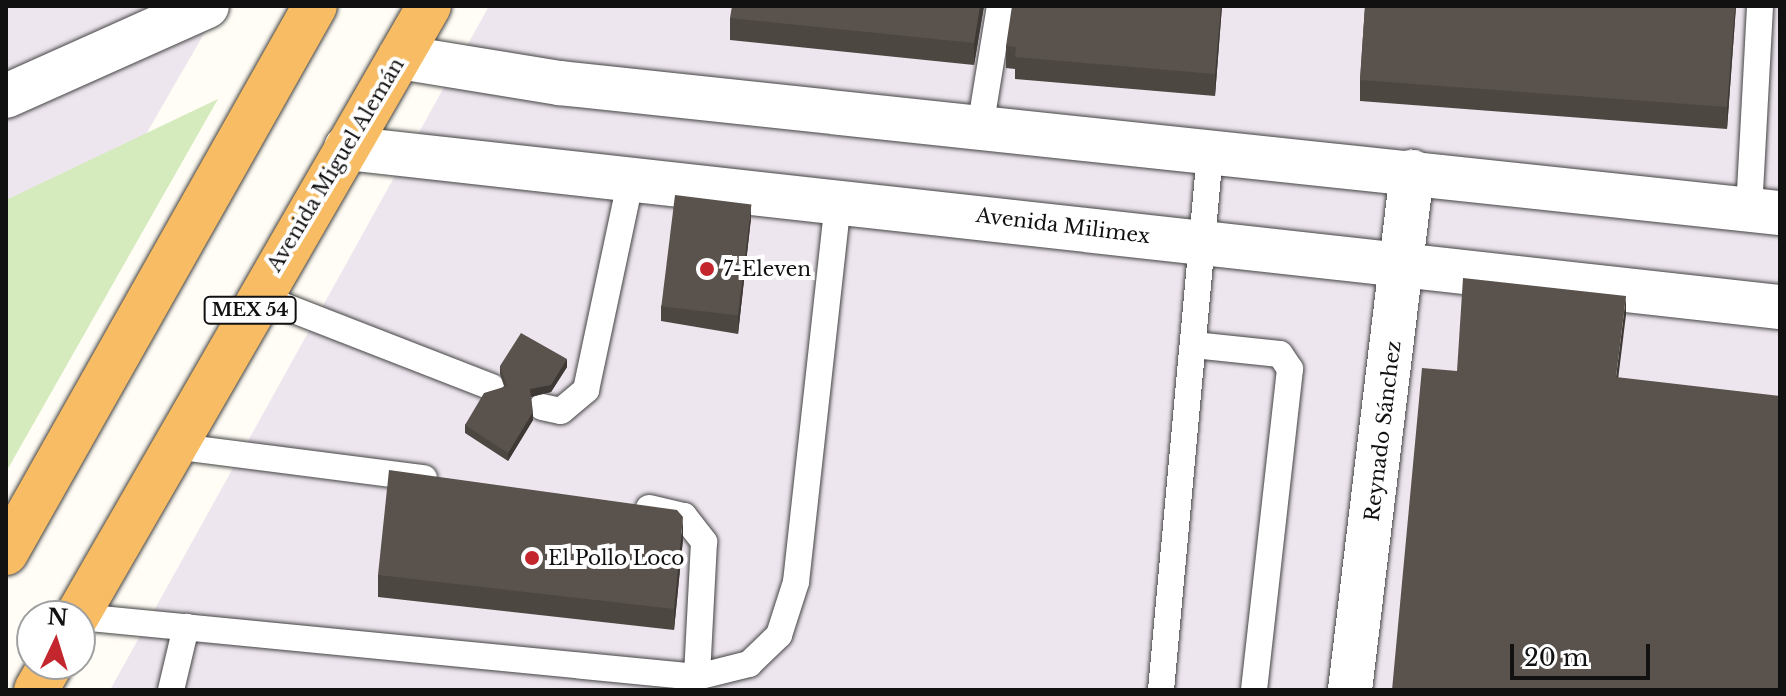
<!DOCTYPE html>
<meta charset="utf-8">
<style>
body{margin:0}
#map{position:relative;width:1786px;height:696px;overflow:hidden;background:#fffdf5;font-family:"Libre Baskerville",serif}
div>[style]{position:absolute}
.industrial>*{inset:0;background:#eee6ef}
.green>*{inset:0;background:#d5ebbd}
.roads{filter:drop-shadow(0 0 2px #444) drop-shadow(0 0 2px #444)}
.service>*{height:26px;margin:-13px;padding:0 13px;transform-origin:13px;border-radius:13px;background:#fff}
.minor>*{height:44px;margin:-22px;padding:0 22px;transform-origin:22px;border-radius:22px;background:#fff}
.trunk>*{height:44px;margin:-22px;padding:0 22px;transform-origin:22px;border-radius:22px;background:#f7bc64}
.wall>*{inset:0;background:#4d4742}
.shaded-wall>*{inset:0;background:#3f3936}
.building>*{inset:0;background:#5a524d;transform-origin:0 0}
.dots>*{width:22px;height:22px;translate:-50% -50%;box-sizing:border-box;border:4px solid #fff;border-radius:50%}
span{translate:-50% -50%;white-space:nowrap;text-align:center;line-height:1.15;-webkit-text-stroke:8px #fff;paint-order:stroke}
.shield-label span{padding:2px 6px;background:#fff;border:2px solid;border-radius:6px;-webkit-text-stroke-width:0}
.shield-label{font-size:18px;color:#111;font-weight:700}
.street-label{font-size:20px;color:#111}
.poi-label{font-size:20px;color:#111}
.left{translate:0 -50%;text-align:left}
.frame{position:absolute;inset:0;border:8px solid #111;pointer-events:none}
.north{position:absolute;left:16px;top:600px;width:80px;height:80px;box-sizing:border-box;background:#fff;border:2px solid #a0a0a0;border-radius:50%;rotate:4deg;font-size:22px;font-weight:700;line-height:32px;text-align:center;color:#111}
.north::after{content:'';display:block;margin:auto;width:28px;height:36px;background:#c4262e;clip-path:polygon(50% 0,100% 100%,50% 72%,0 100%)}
.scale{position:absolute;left:1510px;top:644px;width:140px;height:36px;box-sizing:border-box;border:4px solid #111;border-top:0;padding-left:10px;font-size:24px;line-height:28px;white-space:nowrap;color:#111;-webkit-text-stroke:6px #fff;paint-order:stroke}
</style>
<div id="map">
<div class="industrial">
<div style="clip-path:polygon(6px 6px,220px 6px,6px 377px)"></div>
<div style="clip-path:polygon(489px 6px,1780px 6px,1780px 690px,110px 690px)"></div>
</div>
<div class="green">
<div style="clip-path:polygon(218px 99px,6px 472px,6px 200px)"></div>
</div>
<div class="roads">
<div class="service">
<div style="left:980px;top:128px;width:124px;rotate:-80.7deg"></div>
<div style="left:1749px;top:210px;width:204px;rotate:-86.9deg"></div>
<div style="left:258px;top:296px;width:251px;rotate:21.3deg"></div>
<div style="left:1194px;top:345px;width:86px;rotate:6deg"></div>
<div style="left:1280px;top:354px;width:18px;rotate:56deg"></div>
<div style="left:1290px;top:369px;width:323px;rotate:96.4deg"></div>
<div style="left:542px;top:407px;width:19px;rotate:12deg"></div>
<div style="left:561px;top:411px;width:33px;rotate:-40deg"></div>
<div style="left:586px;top:390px;width:217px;rotate:-78deg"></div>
<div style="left:173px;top:446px;width:253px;rotate:7.3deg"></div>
<div style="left:649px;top:508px;width:36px;rotate:13deg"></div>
<div style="left:684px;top:516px;width:33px;rotate:52deg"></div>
<div style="left:704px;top:542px;width:135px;rotate:93deg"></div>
<div style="left:80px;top:617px;width:620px;rotate:5.55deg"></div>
<div style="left:697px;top:677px;width:54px;rotate:-14deg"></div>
<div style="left:749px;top:664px;width:42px;rotate:-44deg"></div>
<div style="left:779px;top:635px;width:56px;rotate:-72.2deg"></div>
<div style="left:796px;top:582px;width:383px;rotate:-83.7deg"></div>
<div style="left:171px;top:690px;width:65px;rotate:-76.6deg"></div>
<div style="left:1161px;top:690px;width:538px;rotate:-84.78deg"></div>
</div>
<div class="minor">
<div style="left:400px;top:57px;width:161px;rotate:9.3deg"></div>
<div style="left:559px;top:83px;width:1228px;rotate:6.08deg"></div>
<div style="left:6px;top:96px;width:220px;rotate:-24.1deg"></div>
<div style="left:346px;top:148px;width:1443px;rotate:6.33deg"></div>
<div style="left:1350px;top:690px;width:522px;rotate:-83.17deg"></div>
</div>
<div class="trunk">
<div style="left:6px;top:553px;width:628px;rotate:-60.54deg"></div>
<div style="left:77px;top:616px;width:704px;rotate:-60.01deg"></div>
<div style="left:36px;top:690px;width:30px;rotate:-60deg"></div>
</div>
</div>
<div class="wall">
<div style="clip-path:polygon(984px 6px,974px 65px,730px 40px,730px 18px)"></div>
<div style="clip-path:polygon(1222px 6px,1215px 96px,1015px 79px,1015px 69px,1006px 68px,1006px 46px)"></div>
<div style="clip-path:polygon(1365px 6px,1736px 6px,1727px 129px,1360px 101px,1360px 80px)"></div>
<div style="clip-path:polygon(751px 218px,738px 334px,661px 321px,661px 306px)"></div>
<div style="clip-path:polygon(500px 366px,567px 367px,551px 392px,531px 397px,533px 420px,508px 461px,465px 433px,465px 425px,504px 386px,500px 374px)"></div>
<div style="clip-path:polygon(683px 539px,674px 630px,378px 597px,378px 575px)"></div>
</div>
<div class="shaded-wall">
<div style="clip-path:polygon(980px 6px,984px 6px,974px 65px,974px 43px)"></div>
<div style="clip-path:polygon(1221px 6px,1222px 6px,1215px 96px,1215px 74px)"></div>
<div style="clip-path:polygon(1735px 6px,1736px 6px,1727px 129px,1727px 107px)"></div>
<div style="clip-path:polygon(751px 204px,751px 218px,738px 334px,738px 320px)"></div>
<div style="clip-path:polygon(1626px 296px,1626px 315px,1616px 396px,1616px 377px)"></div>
<div style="clip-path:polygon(567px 359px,567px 367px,551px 392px,530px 397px,530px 389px)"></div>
<div style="clip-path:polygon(533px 412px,533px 420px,508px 461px,508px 453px)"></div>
<div style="clip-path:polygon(683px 517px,683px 539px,674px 630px,674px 609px)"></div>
</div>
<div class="building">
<div style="clip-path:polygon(732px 6px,980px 6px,974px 43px,730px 18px)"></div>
<div style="clip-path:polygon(1012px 6px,1221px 6px,1215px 74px,1015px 57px,1016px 47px,1006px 46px)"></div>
<div style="clip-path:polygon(1365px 6px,1735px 6px,1727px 107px,1360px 80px)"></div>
<div style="left:675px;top:195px;width:77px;height:112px;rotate:7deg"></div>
<div style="clip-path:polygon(1463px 278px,1626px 296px,1616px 377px,1780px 396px,1780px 690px,1392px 690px,1422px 368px,1457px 371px)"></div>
<div style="clip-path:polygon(521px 333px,567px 359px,551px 385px,530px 389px,533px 412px,508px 453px,465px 425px,484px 393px,507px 386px,500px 366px)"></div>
<div style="clip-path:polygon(389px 470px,677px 510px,683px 517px,674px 609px,378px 575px)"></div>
</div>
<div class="dots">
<div style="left:707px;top:269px;background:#c4262e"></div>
<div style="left:532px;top:558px;background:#c4262e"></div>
</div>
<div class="shield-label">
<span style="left:250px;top:310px">MEX 54</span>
</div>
<div class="street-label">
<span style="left:336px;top:165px;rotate:-59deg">Avenida Miguel Alemán</span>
<span style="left:1063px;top:226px;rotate:7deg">Avenida Milimex</span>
<span style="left:1383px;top:431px;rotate:-83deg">Reynado Sánchez</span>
</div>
<div class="poi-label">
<span class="left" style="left:723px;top:269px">7-Eleven</span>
<span class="left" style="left:548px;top:558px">El Pollo Loco</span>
</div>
<div class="frame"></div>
<div class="north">N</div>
<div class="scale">20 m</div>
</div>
